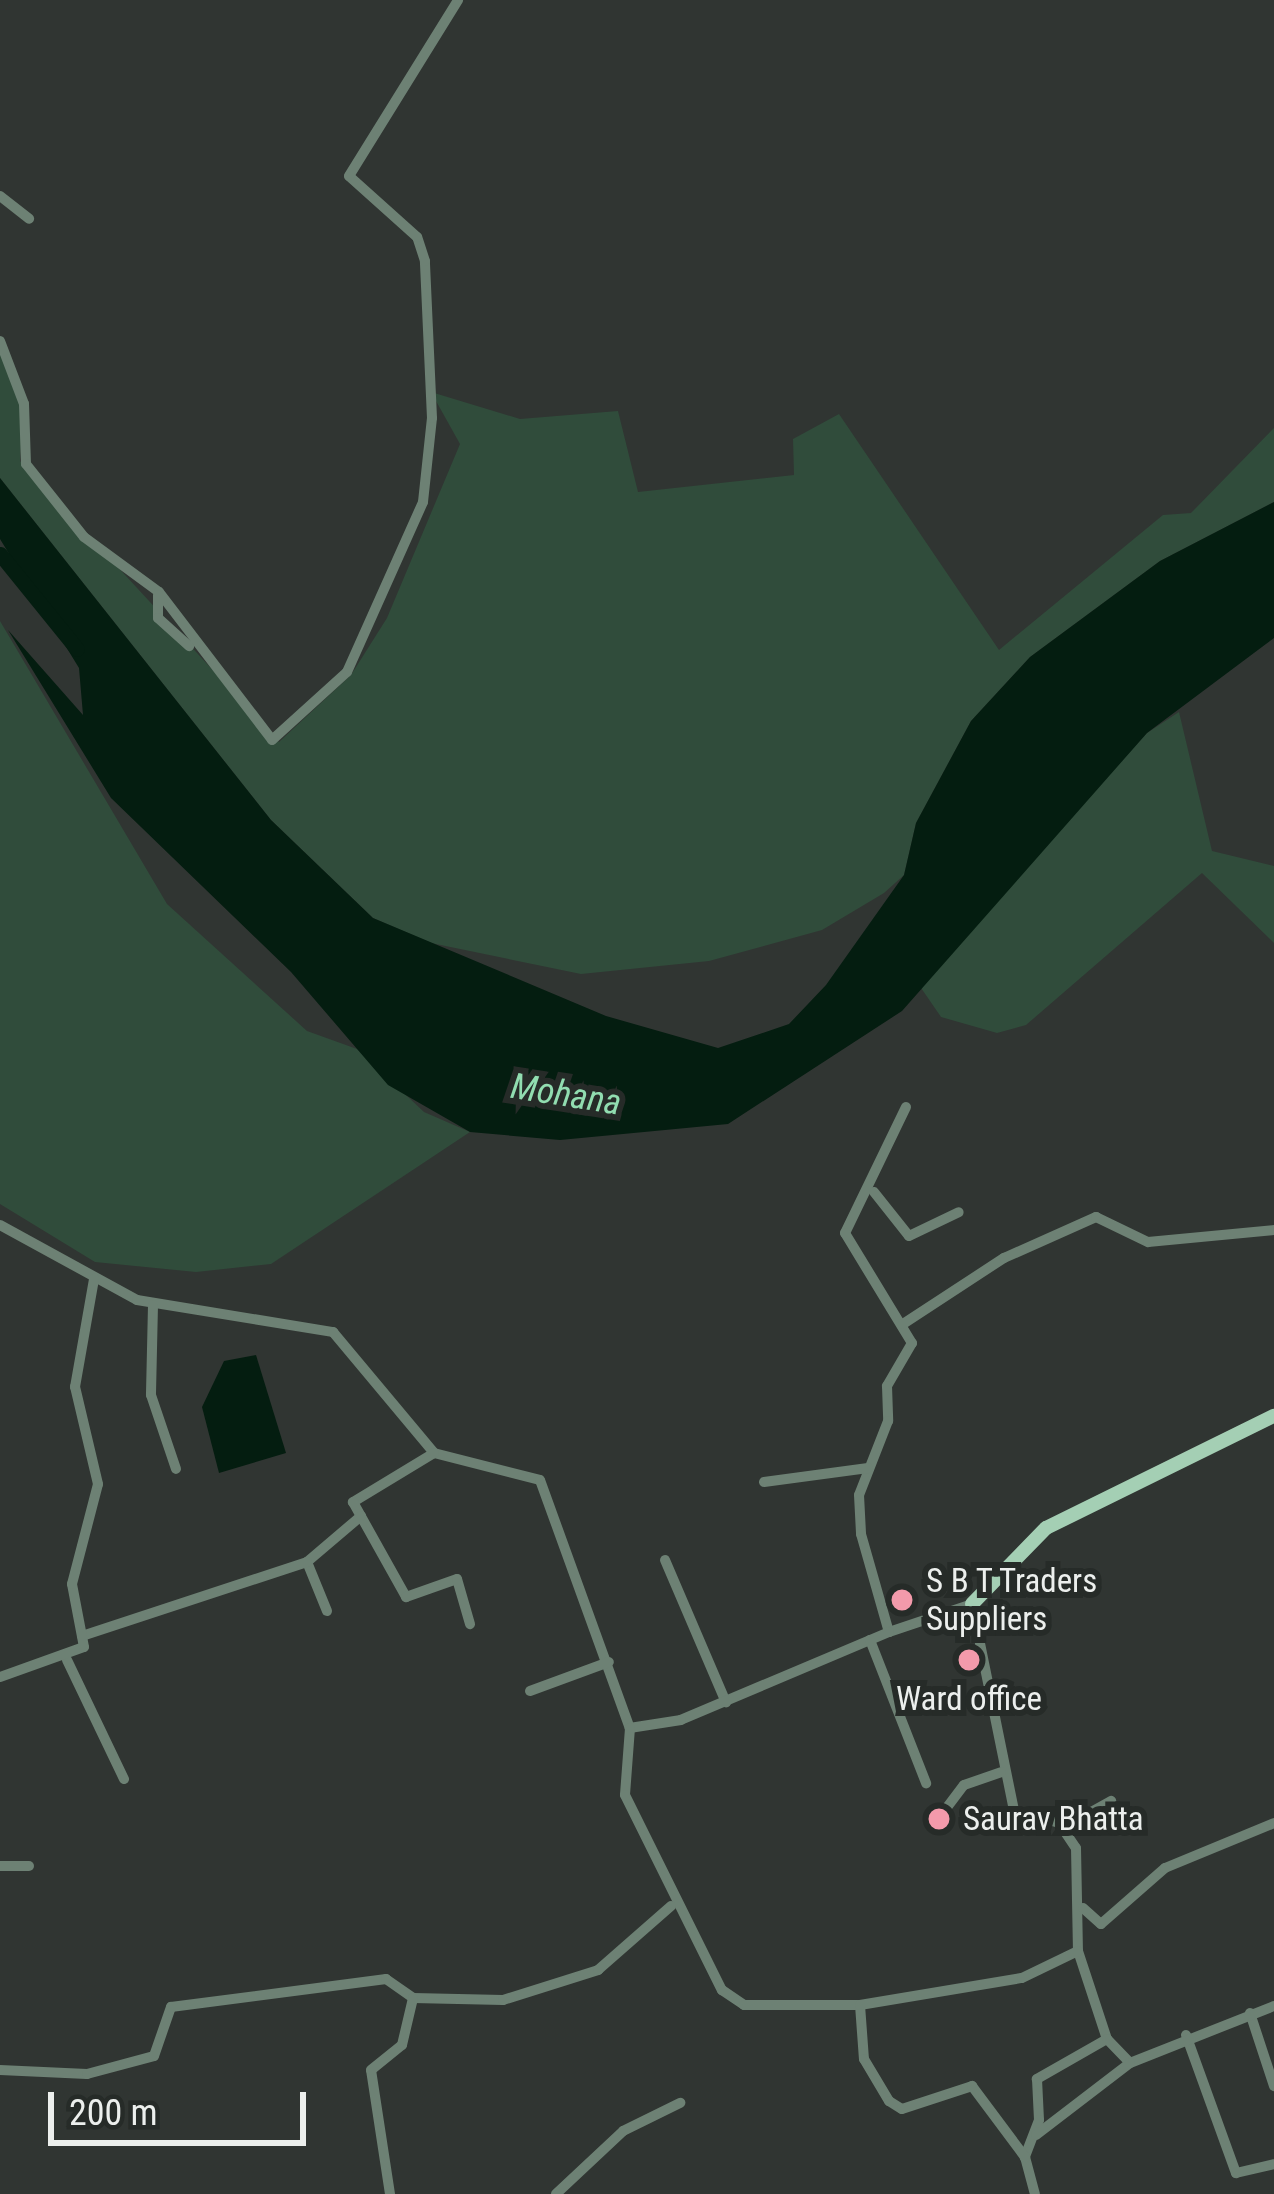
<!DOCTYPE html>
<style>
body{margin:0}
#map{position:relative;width:1274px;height:2194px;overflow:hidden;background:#303532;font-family:"Roboto Condensed",sans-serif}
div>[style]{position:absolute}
.green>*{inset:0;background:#304c3b}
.water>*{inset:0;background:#041d10}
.river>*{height:15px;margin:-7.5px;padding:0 7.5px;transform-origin:7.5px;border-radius:7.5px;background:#041d10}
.minor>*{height:10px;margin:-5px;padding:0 5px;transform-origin:5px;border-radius:5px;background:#6d8174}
.major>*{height:14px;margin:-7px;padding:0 7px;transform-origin:7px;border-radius:7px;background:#a4cfb4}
.dots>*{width:33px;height:33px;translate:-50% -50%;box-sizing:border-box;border:6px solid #262b28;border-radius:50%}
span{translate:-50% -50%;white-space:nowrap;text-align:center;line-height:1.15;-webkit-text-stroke:12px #262b28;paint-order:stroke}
.poi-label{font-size:33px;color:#ecefed}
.left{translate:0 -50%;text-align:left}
.water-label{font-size:36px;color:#91ddb0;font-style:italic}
.scale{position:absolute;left:48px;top:2092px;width:258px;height:54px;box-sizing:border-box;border:6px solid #ecefed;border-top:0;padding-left:15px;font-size:36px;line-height:42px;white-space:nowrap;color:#ecefed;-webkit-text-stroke:9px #262b28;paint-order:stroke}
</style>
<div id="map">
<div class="green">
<div style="clip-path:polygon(0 348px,23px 411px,20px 461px,279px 742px,351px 675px,387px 618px,460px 444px,431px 392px,520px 419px,618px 411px,638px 492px,794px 475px,793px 439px,839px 414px,999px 650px,1163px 515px,1191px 513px,1274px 428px,1274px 502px,1160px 561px,1030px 657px,971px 721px,916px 823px,904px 875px,884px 893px,822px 930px,709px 961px,581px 974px,431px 943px,373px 918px,271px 820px,0 478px)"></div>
<div style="clip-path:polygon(0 621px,167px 904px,307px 1031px,357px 1049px,424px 1112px,470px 1132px,271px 1264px,196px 1272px,95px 1262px,0 1204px)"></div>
<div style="clip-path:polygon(1179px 712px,1212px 851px,1274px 866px,1274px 943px,1202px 873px,1026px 1025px,997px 1033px,941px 1017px,919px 985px,1147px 733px)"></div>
</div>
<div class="water">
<div style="clip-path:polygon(0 478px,271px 820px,373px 918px,606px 1016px,718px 1048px,789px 1024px,826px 985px,904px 875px,916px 823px,971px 721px,1030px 657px,1160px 561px,1274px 502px,1274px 638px,1147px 733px,902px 1011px,728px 1124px,560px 1140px,470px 1132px,388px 1085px,291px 972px,111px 798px,8px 630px,83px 715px,79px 668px,0 539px)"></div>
<div style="clip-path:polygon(256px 1355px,286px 1453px,219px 1473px,202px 1407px,224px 1361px)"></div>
</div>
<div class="river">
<div style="left:0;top:554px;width:122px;rotate:51deg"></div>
</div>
<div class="minor">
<div style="left:0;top:196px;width:37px;rotate:38deg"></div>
<div style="left:0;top:341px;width:67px;rotate:69.1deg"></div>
<div style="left:24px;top:404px;width:60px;rotate:88.1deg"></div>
<div style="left:26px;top:464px;width:93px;rotate:51.5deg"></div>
<div style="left:84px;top:537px;width:93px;rotate:36.3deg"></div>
<div style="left:159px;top:592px;width:186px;rotate:52.6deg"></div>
<div style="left:272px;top:740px;width:101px;rotate:-42.2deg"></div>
<div style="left:347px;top:672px;width:186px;rotate:-65.9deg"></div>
<div style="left:423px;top:502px;width:84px;rotate:-83.9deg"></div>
<div style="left:432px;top:418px;width:157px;rotate:-92.6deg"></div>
<div style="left:425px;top:261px;width:25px;rotate:-108deg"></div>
<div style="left:417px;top:237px;width:91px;rotate:-138.1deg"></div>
<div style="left:349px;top:176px;width:207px;rotate:-58.2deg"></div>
<div style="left:158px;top:595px;width:23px;rotate:90deg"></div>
<div style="left:158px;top:618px;width:42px;rotate:42.1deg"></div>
<div style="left:906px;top:1107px;width:140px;rotate:115.8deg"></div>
<div style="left:845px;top:1233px;width:129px;rotate:58.7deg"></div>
<div style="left:912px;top:1343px;width:50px;rotate:120.2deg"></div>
<div style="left:887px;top:1386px;width:35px;rotate:88deg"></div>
<div style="left:888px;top:1421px;width:79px;rotate:111.4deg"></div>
<div style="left:859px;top:1495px;width:39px;rotate:87deg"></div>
<div style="left:861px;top:1534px;width:102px;rotate:74.1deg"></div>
<div style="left:889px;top:1632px;width:88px;rotate:-18.6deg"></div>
<div style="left:972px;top:1604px;width:210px;rotate:78.5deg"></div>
<div style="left:1014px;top:1810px;width:47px;rotate:16.1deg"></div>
<div style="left:1059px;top:1823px;width:30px;rotate:56deg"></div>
<div style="left:1076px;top:1848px;width:103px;rotate:88.9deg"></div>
<div style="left:1078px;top:1951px;width:93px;rotate:71.8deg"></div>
<div style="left:1107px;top:2039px;width:81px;rotate:150.3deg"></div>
<div style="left:1037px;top:2079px;width:41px;rotate:87.2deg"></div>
<div style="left:1039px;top:2120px;width:40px;rotate:111deg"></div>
<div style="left:1025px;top:2157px;width:38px;rotate:75deg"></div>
<div style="left:874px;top:1192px;width:56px;rotate:51.5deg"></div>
<div style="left:909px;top:1236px;width:55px;rotate:-25.6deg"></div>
<div style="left:0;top:1225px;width:156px;rotate:28.7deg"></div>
<div style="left:137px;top:1300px;width:199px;rotate:9.3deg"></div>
<div style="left:333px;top:1332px;width:158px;rotate:50.1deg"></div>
<div style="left:434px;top:1453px;width:109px;rotate:14.3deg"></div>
<div style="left:540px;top:1480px;width:264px;rotate:70.1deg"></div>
<div style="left:153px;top:1305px;width:90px;rotate:91.3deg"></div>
<div style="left:151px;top:1395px;width:78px;rotate:71.3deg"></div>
<div style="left:903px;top:1324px;width:121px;rotate:-33.2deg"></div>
<div style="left:1004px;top:1258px;width:101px;rotate:-24deg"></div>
<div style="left:1096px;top:1217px;width:58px;rotate:25.7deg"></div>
<div style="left:1148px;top:1242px;width:127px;rotate:-5.4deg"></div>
<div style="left:434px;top:1453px;width:95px;rotate:148.8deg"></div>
<div style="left:353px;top:1502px;width:109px;rotate:60.8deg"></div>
<div style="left:406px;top:1597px;width:54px;rotate:-19.4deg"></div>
<div style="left:457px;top:1579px;width:47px;rotate:73.9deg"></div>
<div style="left:764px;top:1482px;width:105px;rotate:-7.7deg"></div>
<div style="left:665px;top:1560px;width:155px;rotate:66.8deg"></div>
<div style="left:327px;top:1611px;width:53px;rotate:-112.2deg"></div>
<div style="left:307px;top:1562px;width:71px;rotate:-40.4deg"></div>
<div style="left:889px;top:1632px;width:226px;rotate:157.1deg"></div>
<div style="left:681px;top:1720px;width:52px;rotate:171.1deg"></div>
<div style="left:630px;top:1728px;width:67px;rotate:94.3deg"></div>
<div style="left:625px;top:1795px;width:218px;rotate:63.6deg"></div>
<div style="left:722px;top:1990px;width:27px;rotate:34deg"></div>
<div style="left:744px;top:2005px;width:116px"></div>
<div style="left:860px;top:2005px;width:54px;rotate:85.8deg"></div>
<div style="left:864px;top:2059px;width:49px;rotate:59.2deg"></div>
<div style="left:889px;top:2101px;width:15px;rotate:32deg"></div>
<div style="left:902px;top:2109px;width:74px;rotate:-18.2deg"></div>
<div style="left:972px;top:2086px;width:89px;rotate:53.3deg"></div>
<div style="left:82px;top:1636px;width:237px;rotate:-18.2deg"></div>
<div style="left:870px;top:1640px;width:154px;rotate:68.6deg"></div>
<div style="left:67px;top:1660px;width:132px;rotate:64.4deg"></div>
<div style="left:0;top:1677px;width:89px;rotate:-19.7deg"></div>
<div style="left:84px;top:1647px;width:64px;rotate:-100.8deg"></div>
<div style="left:72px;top:1584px;width:103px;rotate:-75.4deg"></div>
<div style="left:98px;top:1484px;width:100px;rotate:-103.3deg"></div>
<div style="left:75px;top:1387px;width:110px;rotate:-80deg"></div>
<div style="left:530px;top:1691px;width:84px;rotate:-20.2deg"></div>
<div style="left:948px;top:1806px;width:26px;rotate:-53deg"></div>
<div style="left:964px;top:1785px;width:39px;rotate:-19deg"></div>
<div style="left:1064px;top:1827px;width:54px;rotate:-29deg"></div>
<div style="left:0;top:1866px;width:29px"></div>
<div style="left:1083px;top:1908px;width:24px;rotate:42deg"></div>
<div style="left:1101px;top:1924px;width:85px;rotate:-41.2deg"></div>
<div style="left:1165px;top:1868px;width:118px;rotate:-22.4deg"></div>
<div style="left:860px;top:2005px;width:164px;rotate:-9.5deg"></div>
<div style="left:1022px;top:1978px;width:62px;rotate:-25.7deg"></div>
<div style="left:1250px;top:2013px;width:77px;rotate:71.8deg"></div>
<div style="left:1186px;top:2035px;width:147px;rotate:70.1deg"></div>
<div style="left:1236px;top:2173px;width:39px;rotate:-13deg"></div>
<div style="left:1107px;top:2039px;width:33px;rotate:46deg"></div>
<div style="left:1130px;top:2063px;width:155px;rotate:-21.6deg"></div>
<div style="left:0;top:2070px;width:87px;rotate:2.6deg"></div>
<div style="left:87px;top:2074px;width:69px;rotate:-15deg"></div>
<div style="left:154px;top:2056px;width:52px;rotate:-70.9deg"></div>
<div style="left:171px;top:2007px;width:217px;rotate:-7.4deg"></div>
<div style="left:386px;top:1979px;width:33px;rotate:35deg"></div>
<div style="left:413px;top:1998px;width:90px;rotate:1.3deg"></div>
<div style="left:503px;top:2000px;width:100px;rotate:-17.5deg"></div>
<div style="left:598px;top:1970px;width:97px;rotate:-41.2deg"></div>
<div style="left:1036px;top:2135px;width:118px;rotate:-37.5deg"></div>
<div style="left:390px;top:2194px;width:125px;rotate:-98.7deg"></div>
<div style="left:371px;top:2070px;width:40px;rotate:-39deg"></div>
<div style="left:402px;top:2045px;width:48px;rotate:-76.8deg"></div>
<div style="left:556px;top:2194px;width:92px;rotate:-43.2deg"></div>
<div style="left:623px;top:2131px;width:64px;rotate:-26.2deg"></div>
</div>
<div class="major">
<div style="left:972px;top:1604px;width:106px;rotate:-45.8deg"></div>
<div style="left:1046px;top:1528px;width:254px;rotate:-26.2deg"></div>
</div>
<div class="dots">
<div style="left:902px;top:1600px;background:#f39aab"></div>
<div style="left:969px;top:1660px;background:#f39aab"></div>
<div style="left:939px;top:1819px;background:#f39aab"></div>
</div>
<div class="poi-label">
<span class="left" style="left:926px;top:1600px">S B T Traders<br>Suppliers</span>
<span style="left:969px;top:1699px">Ward office</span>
<span class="left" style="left:963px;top:1819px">Saurav Bhatta</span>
</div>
<div class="water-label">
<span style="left:566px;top:1095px;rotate:9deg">Mohana</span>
</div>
<div class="scale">200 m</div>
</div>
